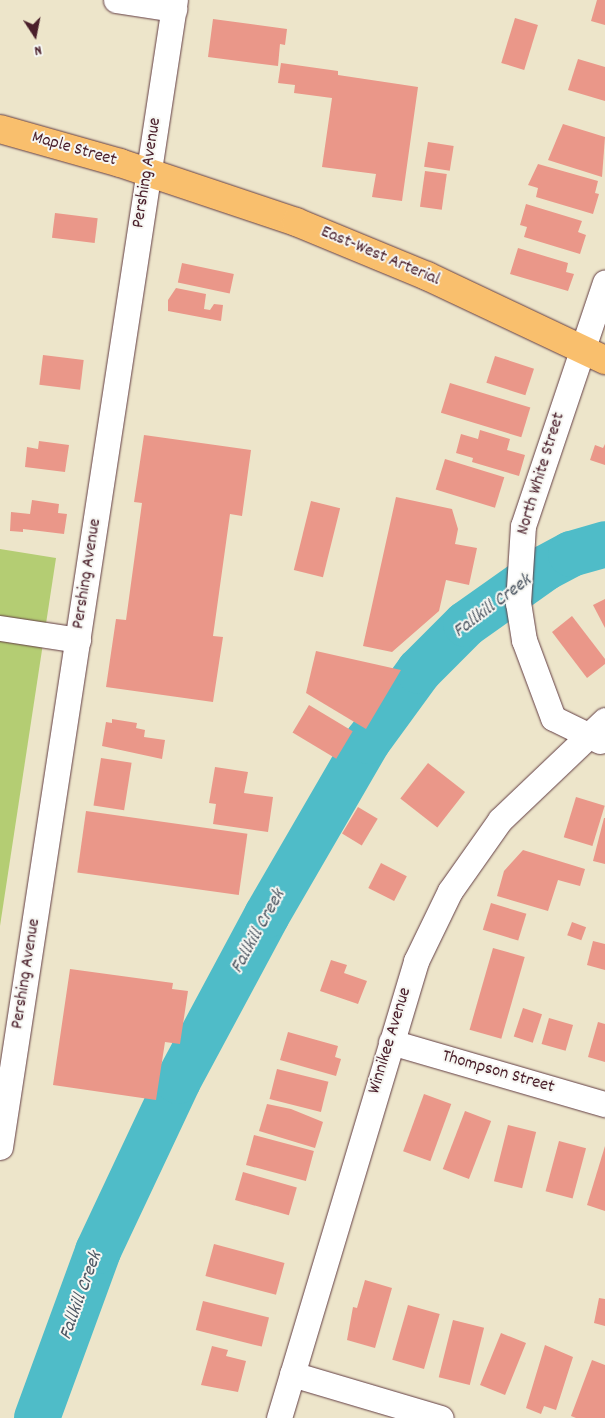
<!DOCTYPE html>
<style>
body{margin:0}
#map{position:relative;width:605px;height:1418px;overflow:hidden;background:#ede5ca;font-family:Dekko,sans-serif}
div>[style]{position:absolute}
.green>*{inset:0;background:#b4cd73}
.river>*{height:46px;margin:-23px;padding:0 23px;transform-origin:23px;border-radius:23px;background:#4fbcc8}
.building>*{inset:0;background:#ea9789;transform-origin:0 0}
.roads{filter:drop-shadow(0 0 1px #623d43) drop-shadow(0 0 1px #623d43)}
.minor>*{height:25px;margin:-12.5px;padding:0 12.5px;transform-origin:12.5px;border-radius:12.5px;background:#fff}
.highway>*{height:28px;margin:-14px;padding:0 14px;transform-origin:14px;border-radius:14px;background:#f9bf6d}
span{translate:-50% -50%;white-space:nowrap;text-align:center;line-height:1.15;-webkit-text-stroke:4px #f6f6f2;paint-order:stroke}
.street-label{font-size:18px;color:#4a1f2b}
.water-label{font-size:19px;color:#4c5662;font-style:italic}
.north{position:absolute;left:10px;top:10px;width:50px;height:50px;-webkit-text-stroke:4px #f6f6f2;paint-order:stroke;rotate:169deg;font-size:14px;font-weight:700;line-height:20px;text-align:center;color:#4a1f2b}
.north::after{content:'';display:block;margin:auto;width:18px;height:22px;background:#4a1f2b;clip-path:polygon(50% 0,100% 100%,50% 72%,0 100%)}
</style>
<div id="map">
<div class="green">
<div style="clip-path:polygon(0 549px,56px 558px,0 926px)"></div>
</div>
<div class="river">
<div style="left:37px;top:1418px;width:178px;rotate:-69.9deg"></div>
<div style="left:98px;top:1251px;width:188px;rotate:-64.8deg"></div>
<div style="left:178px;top:1081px;width:188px;rotate:-61.8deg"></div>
<div style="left:267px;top:915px;width:201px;rotate:-59.9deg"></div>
<div style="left:368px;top:741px;width:87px;rotate:-53.9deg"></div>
<div style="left:419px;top:671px;width:66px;rotate:-45deg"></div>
<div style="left:466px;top:624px;width:97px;rotate:-35.3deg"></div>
<div style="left:545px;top:568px;width:30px;rotate:-28deg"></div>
<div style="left:571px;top:554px;width:35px;rotate:-16deg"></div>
</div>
<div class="building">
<div style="clip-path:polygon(597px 0,605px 0,605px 25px,591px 21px)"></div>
<div style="left:515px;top:18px;width:24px;height:47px;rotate:17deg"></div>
<div style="clip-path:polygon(213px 19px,287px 29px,285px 45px,280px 44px,278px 66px,208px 57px)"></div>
<div style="clip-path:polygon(578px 59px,605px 67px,605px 101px,568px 90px)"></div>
<div style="clip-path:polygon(281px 63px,338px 71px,338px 75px,418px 87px,402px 201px,372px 197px,376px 174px,322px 167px,332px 98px,294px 93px,295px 85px,278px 83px)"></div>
<div style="clip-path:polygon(563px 124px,605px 137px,602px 177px,548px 160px)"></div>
<div style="left:428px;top:142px;width:26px;height:25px;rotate:9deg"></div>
<div style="clip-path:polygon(538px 164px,598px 181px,595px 193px,599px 194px,593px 214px,536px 197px,538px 188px,528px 185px)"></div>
<div style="left:425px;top:171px;width:22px;height:36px;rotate:8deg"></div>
<div style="clip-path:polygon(526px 204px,582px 221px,578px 232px,586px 235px,580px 254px,524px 237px,527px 227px,520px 225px)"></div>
<div style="left:55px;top:213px;width:43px;height:25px;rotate:7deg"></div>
<div style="clip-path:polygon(518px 248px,568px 263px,566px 272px,574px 274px,568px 291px,510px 274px)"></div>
<div style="left:182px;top:263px;width:53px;height:20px;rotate:12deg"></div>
<div style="clip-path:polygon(176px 288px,206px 294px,204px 309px,210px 310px,214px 304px,223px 305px,221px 321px,168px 311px,168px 300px)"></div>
<div style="left:43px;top:355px;width:41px;height:30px;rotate:7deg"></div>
<div style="left:495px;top:356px;width:41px;height:28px;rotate:18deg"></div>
<div style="left:450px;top:383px;width:84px;height:31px;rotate:17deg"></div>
<div style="clip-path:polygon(480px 430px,510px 439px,507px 450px,525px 455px,519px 476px,472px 462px,473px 458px,456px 453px,461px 434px,478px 439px)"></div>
<div style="clip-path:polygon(144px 435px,251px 450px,242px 516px,230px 514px,213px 636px,223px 637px,213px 702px,106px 687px,116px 619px,126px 620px,142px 503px,134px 502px)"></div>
<div style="clip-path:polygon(39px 441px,69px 445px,65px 472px,25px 467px,27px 447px,38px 449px)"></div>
<div style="clip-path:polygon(605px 444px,605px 465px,590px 460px,595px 445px,603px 448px)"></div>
<div style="left:445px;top:459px;width:62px;height:32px;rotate:17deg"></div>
<div style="clip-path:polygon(396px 497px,452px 509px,458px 529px,455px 544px,477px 548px,469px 585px,446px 580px,439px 611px,392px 652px,363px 646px)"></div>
<div style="clip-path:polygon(32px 500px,59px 504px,58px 513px,67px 514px,64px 534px,23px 529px,23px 532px,10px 531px,11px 512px,30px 514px)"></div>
<div style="left:311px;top:501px;width:30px;height:71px;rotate:14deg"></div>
<div style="clip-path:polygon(605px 599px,605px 628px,593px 605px)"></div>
<div style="clip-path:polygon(572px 616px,605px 659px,605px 664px,587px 678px,552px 632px)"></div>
<div style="clip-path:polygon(316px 651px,401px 670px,366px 729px,306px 693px)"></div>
<div style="left:309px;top:705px;width:51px;height:32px;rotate:31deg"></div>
<div style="clip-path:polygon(112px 719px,137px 723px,136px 728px,145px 730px,144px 737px,165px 740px,162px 759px,102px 746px,106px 722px,112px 723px)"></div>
<div style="left:101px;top:758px;width:31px;height:48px;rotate:9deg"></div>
<div style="left:428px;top:763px;width:47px;height:45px;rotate:38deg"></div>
<div style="clip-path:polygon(215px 767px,248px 772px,244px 793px,273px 797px,268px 832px,213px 824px,216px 804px,209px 803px)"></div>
<div style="left:576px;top:797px;width:30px;height:42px;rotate:17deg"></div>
<div style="left:358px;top:807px;width:23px;height:31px;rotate:31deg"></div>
<div style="left:86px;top:811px;width:163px;height:62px;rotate:8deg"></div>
<div style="clip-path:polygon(604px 818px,605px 818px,605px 864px,593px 861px)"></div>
<div style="clip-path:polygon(523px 850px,585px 869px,580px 886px,558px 880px,548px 911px,497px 896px,504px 871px)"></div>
<div style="left:381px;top:863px;width:29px;height:28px;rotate:27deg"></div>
<div style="left:491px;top:903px;width:37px;height:28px;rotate:17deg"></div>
<div style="left:572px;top:922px;width:15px;height:14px;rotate:20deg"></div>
<div style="clip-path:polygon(593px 941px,605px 944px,605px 970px,587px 965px)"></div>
<div style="left:493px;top:948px;width:33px;height:85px;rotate:16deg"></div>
<div style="clip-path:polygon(331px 960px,347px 965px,344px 973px,367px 981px,358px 1004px,320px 991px)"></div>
<div style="clip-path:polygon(70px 969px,173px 983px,172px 989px,188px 991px,180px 1044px,165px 1042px,156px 1100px,53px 1085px)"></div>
<div style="left:523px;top:1008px;width:20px;height:30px;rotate:18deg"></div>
<div style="left:549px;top:1018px;width:25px;height:27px;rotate:16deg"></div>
<div style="clip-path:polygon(598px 1022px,605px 1024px,605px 1062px,588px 1057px)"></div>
<div style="clip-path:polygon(288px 1032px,338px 1046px,335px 1057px,341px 1059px,336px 1076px,280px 1060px)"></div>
<div style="left:277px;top:1069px;width:53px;height:31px;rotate:14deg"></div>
<div style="left:424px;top:1094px;width:29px;height:61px;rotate:20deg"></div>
<div style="clip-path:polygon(267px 1104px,291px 1109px,323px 1122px,315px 1148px,259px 1131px)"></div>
<div style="left:465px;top:1111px;width:28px;height:62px;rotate:21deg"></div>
<div style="left:508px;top:1125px;width:29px;height:58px;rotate:14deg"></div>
<div style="left:254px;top:1135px;width:62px;height:31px;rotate:15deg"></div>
<div style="left:559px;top:1141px;width:28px;height:52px;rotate:15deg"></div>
<div style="clip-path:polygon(605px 1146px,605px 1211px,587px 1205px)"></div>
<div style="left:243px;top:1172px;width:56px;height:29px;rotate:16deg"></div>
<div style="left:214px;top:1244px;width:73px;height:33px;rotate:15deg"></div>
<div style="clip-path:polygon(365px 1280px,392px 1288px,375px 1348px,347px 1340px,353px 1307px,357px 1308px)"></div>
<div style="clip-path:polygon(599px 1298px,605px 1299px,605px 1326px,594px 1323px)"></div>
<div style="left:203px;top:1301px;width:68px;height:30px;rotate:14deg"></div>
<div style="left:408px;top:1305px;width:33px;height:57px;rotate:16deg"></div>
<div style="left:453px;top:1320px;width:32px;height:59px;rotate:14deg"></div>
<div style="left:501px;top:1333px;width:27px;height:56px;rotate:22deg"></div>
<div style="clip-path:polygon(545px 1345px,573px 1357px,556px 1410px,544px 1406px,541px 1414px,526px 1408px)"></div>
<div style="clip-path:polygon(212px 1346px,228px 1350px,226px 1356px,246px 1361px,238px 1392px,201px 1385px)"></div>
<div style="clip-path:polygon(592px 1360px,605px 1365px,605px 1418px,576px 1418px,571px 1416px)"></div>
</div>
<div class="roads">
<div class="minor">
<div style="left:116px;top:0;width:59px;rotate:8.8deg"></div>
<div style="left:0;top:628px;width:79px;rotate:8.7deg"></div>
<div style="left:600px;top:741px;width:52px;rotate:-153.9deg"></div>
<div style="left:553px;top:718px;width:83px;rotate:-110.4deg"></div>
<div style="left:524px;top:640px;width:37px;rotate:-99deg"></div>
<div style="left:518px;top:603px;width:77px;rotate:-86.3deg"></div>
<div style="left:523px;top:526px;width:257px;rotate:-71.4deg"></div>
<div style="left:391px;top:1042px;width:223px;rotate:16.2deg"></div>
<div style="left:0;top:1147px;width:1160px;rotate:-81.33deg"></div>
<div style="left:292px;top:1374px;width:155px;rotate:16.5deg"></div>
<div style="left:279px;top:1418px;width:477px;rotate:-73.3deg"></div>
<div style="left:416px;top:961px;width:78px;rotate:-64.1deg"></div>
<div style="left:450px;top:891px;width:87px;rotate:-54.8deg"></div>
<div style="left:500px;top:820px;width:145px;rotate:-43.6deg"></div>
</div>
<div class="highway">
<div style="left:0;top:129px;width:125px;rotate:15.8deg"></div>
<div style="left:120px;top:163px;width:186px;rotate:18.5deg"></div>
<div style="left:296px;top:222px;width:142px;rotate:22.4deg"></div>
<div style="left:427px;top:276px;width:197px;rotate:25.3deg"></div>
</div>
</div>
<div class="street-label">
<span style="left:74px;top:150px;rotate:16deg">Maple Street</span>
<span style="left:148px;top:173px;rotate:-81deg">Pershing Avenue</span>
<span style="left:380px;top:257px;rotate:23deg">East-West Arterial</span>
<span style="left:542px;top:474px;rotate:-73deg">North White Street</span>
<span style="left:88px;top:574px;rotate:-81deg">Pershing Avenue</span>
<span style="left:27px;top:974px;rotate:-81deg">Pershing Avenue</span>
<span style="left:391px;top:1041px;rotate:-73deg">Winnikee Avenue</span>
<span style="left:498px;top:1073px;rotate:16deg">Thompson Street</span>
</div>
<div class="water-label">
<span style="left:493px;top:607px;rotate:-37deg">Fallkill Creek</span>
<span style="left:259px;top:932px;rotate:-61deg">Fallkill Creek</span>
<span style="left:82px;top:1296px;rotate:-70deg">Fallkill Creek</span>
</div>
<div class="north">N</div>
</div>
